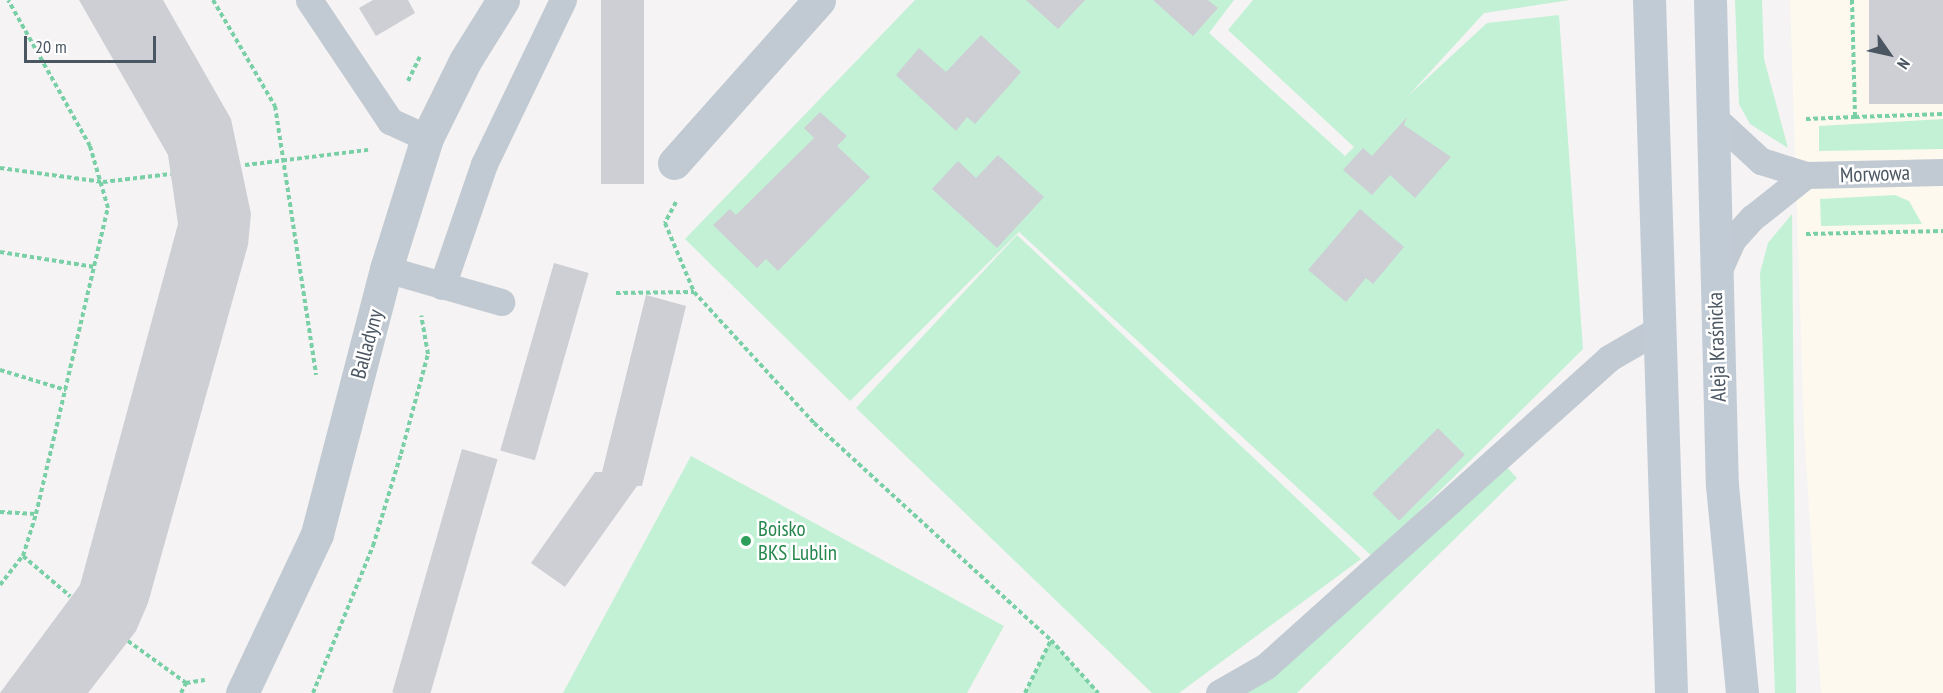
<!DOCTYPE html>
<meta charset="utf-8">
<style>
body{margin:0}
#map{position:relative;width:1943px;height:693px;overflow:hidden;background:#f5f3f3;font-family:"PT Sans Narrow",sans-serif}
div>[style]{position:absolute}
.commercial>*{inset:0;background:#fdf9ef}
.green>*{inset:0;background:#c3f1d5}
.building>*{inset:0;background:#cdcfd5;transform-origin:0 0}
.path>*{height:4px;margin-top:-2px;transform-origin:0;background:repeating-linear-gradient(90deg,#7ad0a6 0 4.5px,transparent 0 7.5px)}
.lane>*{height:27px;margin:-13.5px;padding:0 13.5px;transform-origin:13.5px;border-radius:13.5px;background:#c1cad2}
.street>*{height:33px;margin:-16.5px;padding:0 16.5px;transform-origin:16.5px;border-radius:16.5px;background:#c1cad2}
.secondary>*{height:33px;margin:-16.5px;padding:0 16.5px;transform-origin:16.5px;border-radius:16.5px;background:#c1cbd6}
.dots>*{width:16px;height:16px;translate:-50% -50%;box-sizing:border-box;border:3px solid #fff;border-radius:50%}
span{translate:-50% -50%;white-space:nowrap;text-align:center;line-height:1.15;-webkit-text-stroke:5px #fff;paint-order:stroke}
.street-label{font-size:21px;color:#4a5661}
.leisure-label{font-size:21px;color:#27864d}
.left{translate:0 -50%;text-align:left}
.north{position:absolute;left:1859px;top:24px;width:60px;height:60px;-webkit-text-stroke:4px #fff;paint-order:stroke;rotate:124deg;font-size:16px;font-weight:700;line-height:24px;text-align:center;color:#4a5661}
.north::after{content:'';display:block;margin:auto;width:21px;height:27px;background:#4a5661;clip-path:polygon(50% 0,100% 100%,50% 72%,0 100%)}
.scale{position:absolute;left:24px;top:36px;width:132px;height:27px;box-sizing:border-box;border:3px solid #4a5661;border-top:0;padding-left:8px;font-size:18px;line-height:21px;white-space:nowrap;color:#4a5661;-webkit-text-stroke:4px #fff;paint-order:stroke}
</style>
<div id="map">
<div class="commercial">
<div style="clip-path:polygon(1790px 0,1943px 0,1943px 693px,1821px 693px,1804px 430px)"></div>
</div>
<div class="green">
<div style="clip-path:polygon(915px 0,1234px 0,1209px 33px,1345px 156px,1354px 147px,1228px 30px,1253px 0,1570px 0,1484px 13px,1408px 96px,1487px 23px,1559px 15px,1583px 349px,1373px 557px,1019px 232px,850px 401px,685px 239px)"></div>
<div style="clip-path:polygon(1735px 0,1762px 0,1764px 59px,1788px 148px,1750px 124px,1739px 104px)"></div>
<div style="clip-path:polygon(1943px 119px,1943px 149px,1819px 151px,1819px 126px)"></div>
<div style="clip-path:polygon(1895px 195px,1909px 201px,1922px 224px,1821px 226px,1820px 199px)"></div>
<div style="clip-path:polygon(1792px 214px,1796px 693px,1775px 693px,1760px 273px,1768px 243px)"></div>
<div style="clip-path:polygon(1017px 235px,1361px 559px,1179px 693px,1152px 693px,856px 408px)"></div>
<div style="clip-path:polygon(691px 456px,1004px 626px,967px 693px,563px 693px)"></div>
<div style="clip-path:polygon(1499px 459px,1517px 478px,1297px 693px,1219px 693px)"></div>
<div style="clip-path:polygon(1051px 640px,1098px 693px,1025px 693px)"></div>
</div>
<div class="building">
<div style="clip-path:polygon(79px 0,163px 0,231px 119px,251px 214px,248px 245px,148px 603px,136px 631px,88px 693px,0 693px,80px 585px,178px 224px,168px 155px)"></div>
<div style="clip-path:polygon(373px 0,408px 0,415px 13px,376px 36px,359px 8px)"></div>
<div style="left:601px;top:0;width:43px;height:184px"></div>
<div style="clip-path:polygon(1026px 0,1085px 0,1058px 29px)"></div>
<div style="clip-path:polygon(1153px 0,1208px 0,1218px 8px,1193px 36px)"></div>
<div style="left:1869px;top:0;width:74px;height:104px"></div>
<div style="clip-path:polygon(981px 35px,1021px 72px,975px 124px,967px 117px,956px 131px,896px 75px,919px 48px,946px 72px)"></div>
<div style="clip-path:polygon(820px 112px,847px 136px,837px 146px,870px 177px,778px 271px,766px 259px,757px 268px,713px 225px,730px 209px,736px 215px,814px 138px,804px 128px)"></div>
<div style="clip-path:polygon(1407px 117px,1404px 125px,1451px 157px,1415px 198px,1390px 175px,1372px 195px,1343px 170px,1363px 148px,1372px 156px)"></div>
<div style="clip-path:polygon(998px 155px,1044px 197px,997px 248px,932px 189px,958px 161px,976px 178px)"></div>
<div style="clip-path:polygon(1360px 209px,1404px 247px,1373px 284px,1366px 278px,1346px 302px,1308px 270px)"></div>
<div style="left:554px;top:263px;width:36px;height:195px;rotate:16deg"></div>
<div style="clip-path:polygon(646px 295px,686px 306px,642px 486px,637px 486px,565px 587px,531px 563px,595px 472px,602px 472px)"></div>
<div style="left:1438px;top:428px;width:38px;height:93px;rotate:45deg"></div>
<div style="left:462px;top:449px;width:37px;height:253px;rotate:16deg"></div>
</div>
<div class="path">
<div style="left:213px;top:0;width:123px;rotate:59.7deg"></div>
<div style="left:275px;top:106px;width:272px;rotate:81.3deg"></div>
<div style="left:1852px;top:0;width:117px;rotate:88.5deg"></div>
<div style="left:1855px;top:117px;width:88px;rotate:-2deg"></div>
<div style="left:408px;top:81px;width:28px;rotate:-64deg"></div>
<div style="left:1806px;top:119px;width:49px;rotate:-2.3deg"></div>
<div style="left:245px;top:165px;width:124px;rotate:-7deg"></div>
<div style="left:0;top:168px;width:104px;rotate:7.7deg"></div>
<div style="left:103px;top:182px;width:68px;rotate:-6.7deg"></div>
<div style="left:676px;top:202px;width:24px;rotate:118deg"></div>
<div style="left:665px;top:223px;width:75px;rotate:67.2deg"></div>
<div style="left:1806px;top:234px;width:137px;rotate:-1.3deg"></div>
<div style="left:0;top:252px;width:96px;rotate:9deg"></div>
<div style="left:616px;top:293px;width:78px;rotate:-0.7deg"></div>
<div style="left:694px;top:292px;width:178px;rotate:47.5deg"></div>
<div style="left:814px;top:423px;width:321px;rotate:42.5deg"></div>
<div style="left:1051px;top:640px;width:71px;rotate:48.4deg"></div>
<div style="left:0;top:370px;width:69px;rotate:16.9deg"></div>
<div style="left:0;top:512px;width:36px;rotate:3deg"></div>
<div style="left:23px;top:556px;width:62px;rotate:40.4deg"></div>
<div style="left:0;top:585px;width:37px;rotate:-52deg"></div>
<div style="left:23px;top:556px;width:44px;rotate:-72.8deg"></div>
<div style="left:36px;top:514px;width:314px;rotate:-76.8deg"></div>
<div style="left:108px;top:208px;width:65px;rotate:-106.2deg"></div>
<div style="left:90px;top:146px;width:167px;rotate:-119.3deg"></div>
<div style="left:128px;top:641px;width:72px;rotate:35.9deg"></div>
<div style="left:181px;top:693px;width:11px;rotate:-63deg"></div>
<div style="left:186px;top:683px;width:19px;rotate:-9deg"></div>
<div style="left:313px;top:693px;width:159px;rotate:-67.8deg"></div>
<div style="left:373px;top:546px;width:96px;rotate:-73.1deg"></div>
<div style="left:401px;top:454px;width:104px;rotate:-74.9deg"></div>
<div style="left:428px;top:354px;width:39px;rotate:-100deg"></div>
<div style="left:1025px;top:693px;width:59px;rotate:-63.9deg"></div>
</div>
<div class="lane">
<div style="left:309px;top:0;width:146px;rotate:56.2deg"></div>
<div style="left:390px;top:121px;width:41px;rotate:24.7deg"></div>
<div style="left:1712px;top:116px;width:67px;rotate:42.6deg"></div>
<div style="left:1761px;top:161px;width:47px;rotate:17.3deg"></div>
<div style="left:1806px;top:175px;width:137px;rotate:-1.3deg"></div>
<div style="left:386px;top:269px;width:120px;rotate:16deg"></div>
<div style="left:1718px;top:272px;width:35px;rotate:-66deg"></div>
<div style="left:1732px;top:240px;width:30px;rotate:-48deg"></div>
<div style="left:1752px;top:218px;width:69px;rotate:-38.5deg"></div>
<div style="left:442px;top:286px;width:129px;rotate:-71deg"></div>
<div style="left:484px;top:164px;width:182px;rotate:-64.3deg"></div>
<div style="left:1219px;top:693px;width:54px;rotate:-29.9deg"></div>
<div style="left:1266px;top:666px;width:461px;rotate:-41.9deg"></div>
<div style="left:1609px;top:358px;width:60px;rotate:-30deg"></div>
</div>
<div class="street">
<div style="left:674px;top:163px;width:218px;rotate:-48.3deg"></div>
<div style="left:242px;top:693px;width:176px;rotate:-64.7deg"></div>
<div style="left:317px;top:534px;width:274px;rotate:-75.4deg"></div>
<div style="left:386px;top:269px;width:137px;rotate:-72.6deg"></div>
<div style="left:427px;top:138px;width:86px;rotate:-63.7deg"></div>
<div style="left:465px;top:61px;width:72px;rotate:-58.1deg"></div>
</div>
<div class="secondary">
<div style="left:1649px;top:0;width:693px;rotate:88.18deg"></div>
<div style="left:1710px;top:0;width:485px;rotate:88.6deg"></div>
<div style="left:1722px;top:485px;width:209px;rotate:84.5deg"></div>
</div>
<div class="dots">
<div style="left:746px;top:541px;background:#2e9e5b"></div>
</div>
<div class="street-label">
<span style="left:1875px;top:174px;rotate:-2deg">Morwowa</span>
<span style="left:367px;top:344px;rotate:-75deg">Balladyny</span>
<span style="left:1717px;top:347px;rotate:-92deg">Aleja Kraśnicka</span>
</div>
<div class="leisure-label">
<span class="left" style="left:758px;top:541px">Boisko<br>BKS Lublin</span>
</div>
<div class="north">N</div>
<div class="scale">20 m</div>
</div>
